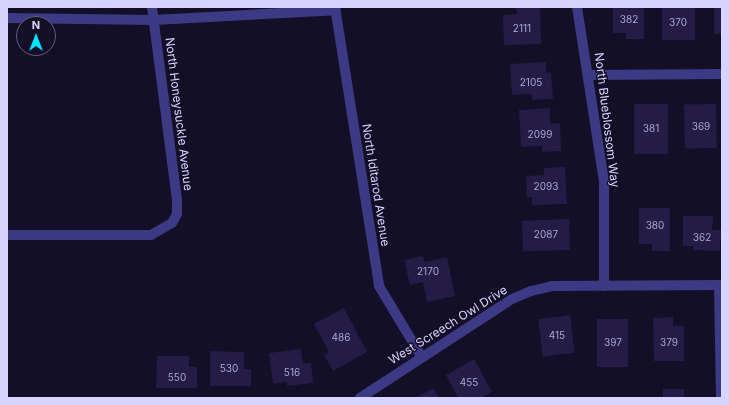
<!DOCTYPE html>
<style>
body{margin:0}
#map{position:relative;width:729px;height:405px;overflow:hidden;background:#130f26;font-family:Inter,sans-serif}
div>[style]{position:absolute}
.building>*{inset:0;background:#241b47;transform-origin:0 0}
.street>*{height:10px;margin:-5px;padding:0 5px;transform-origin:5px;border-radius:5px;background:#3d3a85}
span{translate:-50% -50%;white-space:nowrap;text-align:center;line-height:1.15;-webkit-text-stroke:3px #130f26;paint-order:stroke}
.number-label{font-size:10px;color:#aca6d1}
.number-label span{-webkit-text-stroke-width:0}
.street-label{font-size:12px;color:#d9d4ff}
.frame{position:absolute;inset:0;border:8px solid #d9d4ff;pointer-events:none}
.north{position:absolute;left:16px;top:16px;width:40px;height:40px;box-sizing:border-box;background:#130f26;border:1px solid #625e7d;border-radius:50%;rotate:0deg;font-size:11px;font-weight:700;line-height:16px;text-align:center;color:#d9d4ff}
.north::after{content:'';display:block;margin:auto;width:14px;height:18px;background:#00e5ff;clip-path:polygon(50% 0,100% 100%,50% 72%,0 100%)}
</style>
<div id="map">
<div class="building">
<div style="clip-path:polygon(516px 7px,540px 7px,541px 44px,504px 45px,503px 15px,517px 14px)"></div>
<div style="clip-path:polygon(613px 7px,644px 7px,644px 39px,626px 39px,626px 33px,613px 33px)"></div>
<div style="left:662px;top:7px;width:33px;height:33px"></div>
<div style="left:714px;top:7px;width:8px;height:27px"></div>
<div style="clip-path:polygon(546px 62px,546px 73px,551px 72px,553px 99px,532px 100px,531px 94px,512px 95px,510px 64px)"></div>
<div style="left:634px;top:104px;width:34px;height:50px"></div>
<div style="left:716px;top:104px;width:44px;height:32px;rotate:89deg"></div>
<div style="clip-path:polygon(550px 108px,550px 124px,560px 123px,561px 151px,542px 152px,542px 146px,521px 147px,519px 110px)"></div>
<div style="clip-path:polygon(565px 167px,567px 204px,532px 205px,532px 197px,527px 197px,526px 176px,544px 175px,544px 168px)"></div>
<div style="clip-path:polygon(639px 208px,670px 208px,670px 251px,652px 251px,652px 244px,639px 244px)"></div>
<div style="clip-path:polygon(683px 216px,713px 216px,712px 230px,721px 230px,720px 251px,693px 250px,693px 246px,683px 246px)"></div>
<div style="left:569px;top:219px;width:31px;height:47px;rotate:88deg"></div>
<div style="clip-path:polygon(423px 256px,425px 262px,447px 257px,455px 296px,427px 302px,423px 282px,410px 285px,404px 260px)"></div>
<div style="clip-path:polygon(344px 308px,367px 352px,333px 371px,324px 355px,329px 352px,314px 324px)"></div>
<div style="left:570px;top:315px;width:38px;height:32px;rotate:83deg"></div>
<div style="clip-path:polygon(673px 317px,673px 326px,684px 326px,684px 361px,654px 361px,653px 318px)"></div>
<div style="left:597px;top:319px;width:31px;height:48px"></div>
<div style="clip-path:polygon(301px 349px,303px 363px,311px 363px,313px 383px,287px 386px,287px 382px,273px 384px,269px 353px)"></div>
<div style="clip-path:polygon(210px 351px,244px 352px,244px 369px,251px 369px,251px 386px,210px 386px)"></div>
<div style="clip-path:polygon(157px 356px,189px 356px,189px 367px,197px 367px,197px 388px,156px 388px)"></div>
<div style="clip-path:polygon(474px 359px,492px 392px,481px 398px,458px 398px,446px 375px)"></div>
<div style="clip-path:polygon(434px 388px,439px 398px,415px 398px)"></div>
<div style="left:663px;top:389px;width:21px;height:9px"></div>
</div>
<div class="street">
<div style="left:335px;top:7px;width:282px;rotate:81deg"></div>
<div style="left:379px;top:286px;width:82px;rotate:59deg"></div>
<div style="left:577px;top:7px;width:176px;rotate:81.2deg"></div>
<div style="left:604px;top:181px;width:105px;rotate:90deg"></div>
<div style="left:7px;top:18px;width:147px;rotate:0.8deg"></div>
<div style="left:154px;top:20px;width:182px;rotate:-3.1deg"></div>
<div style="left:589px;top:75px;width:133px;rotate:-0.4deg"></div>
<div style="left:7px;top:235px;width:144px"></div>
<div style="left:151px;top:235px;width:24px;rotate:-30deg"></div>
<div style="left:172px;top:223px;width:10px;rotate:-61deg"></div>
<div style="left:177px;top:214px;width:14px;rotate:-90deg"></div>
<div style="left:177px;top:200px;width:195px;rotate:-97.4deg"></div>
<div style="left:719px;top:285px;width:113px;rotate:89deg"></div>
<div style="left:360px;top:398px;width:181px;rotate:-33.1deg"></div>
<div style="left:512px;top:299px;width:21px;rotate:-23deg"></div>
<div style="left:531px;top:291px;width:22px;rotate:-13deg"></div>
<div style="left:552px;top:286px;width:170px;rotate:-0.3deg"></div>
</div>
<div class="number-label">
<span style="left:629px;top:20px">382</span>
<span style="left:678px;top:23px">370</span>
<span style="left:522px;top:29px">2111</span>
<span style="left:531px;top:83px">2105</span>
<span style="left:701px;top:127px">369</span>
<span style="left:651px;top:129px">381</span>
<span style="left:540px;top:135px">2099</span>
<span style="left:546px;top:187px">2093</span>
<span style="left:655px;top:226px">380</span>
<span style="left:546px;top:235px">2087</span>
<span style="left:702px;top:238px">362</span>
<span style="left:428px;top:272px">2170</span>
<span style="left:557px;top:336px">415</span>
<span style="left:341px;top:338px">486</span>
<span style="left:613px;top:343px">397</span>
<span style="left:669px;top:343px">379</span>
<span style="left:229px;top:369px">530</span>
<span style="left:292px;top:373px">516</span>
<span style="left:177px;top:378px">550</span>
<span style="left:469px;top:383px">455</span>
</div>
<div class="street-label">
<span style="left:179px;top:114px;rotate:83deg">North Honeysuckle Avenue</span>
<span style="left:607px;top:120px;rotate:83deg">North Blueblossom Way</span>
<span style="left:376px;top:185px;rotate:81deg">North Iditarod Avenue</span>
<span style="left:448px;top:325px;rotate:-32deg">West Screech Owl Drive</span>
</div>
<div class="frame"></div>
<div class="north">N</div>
</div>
